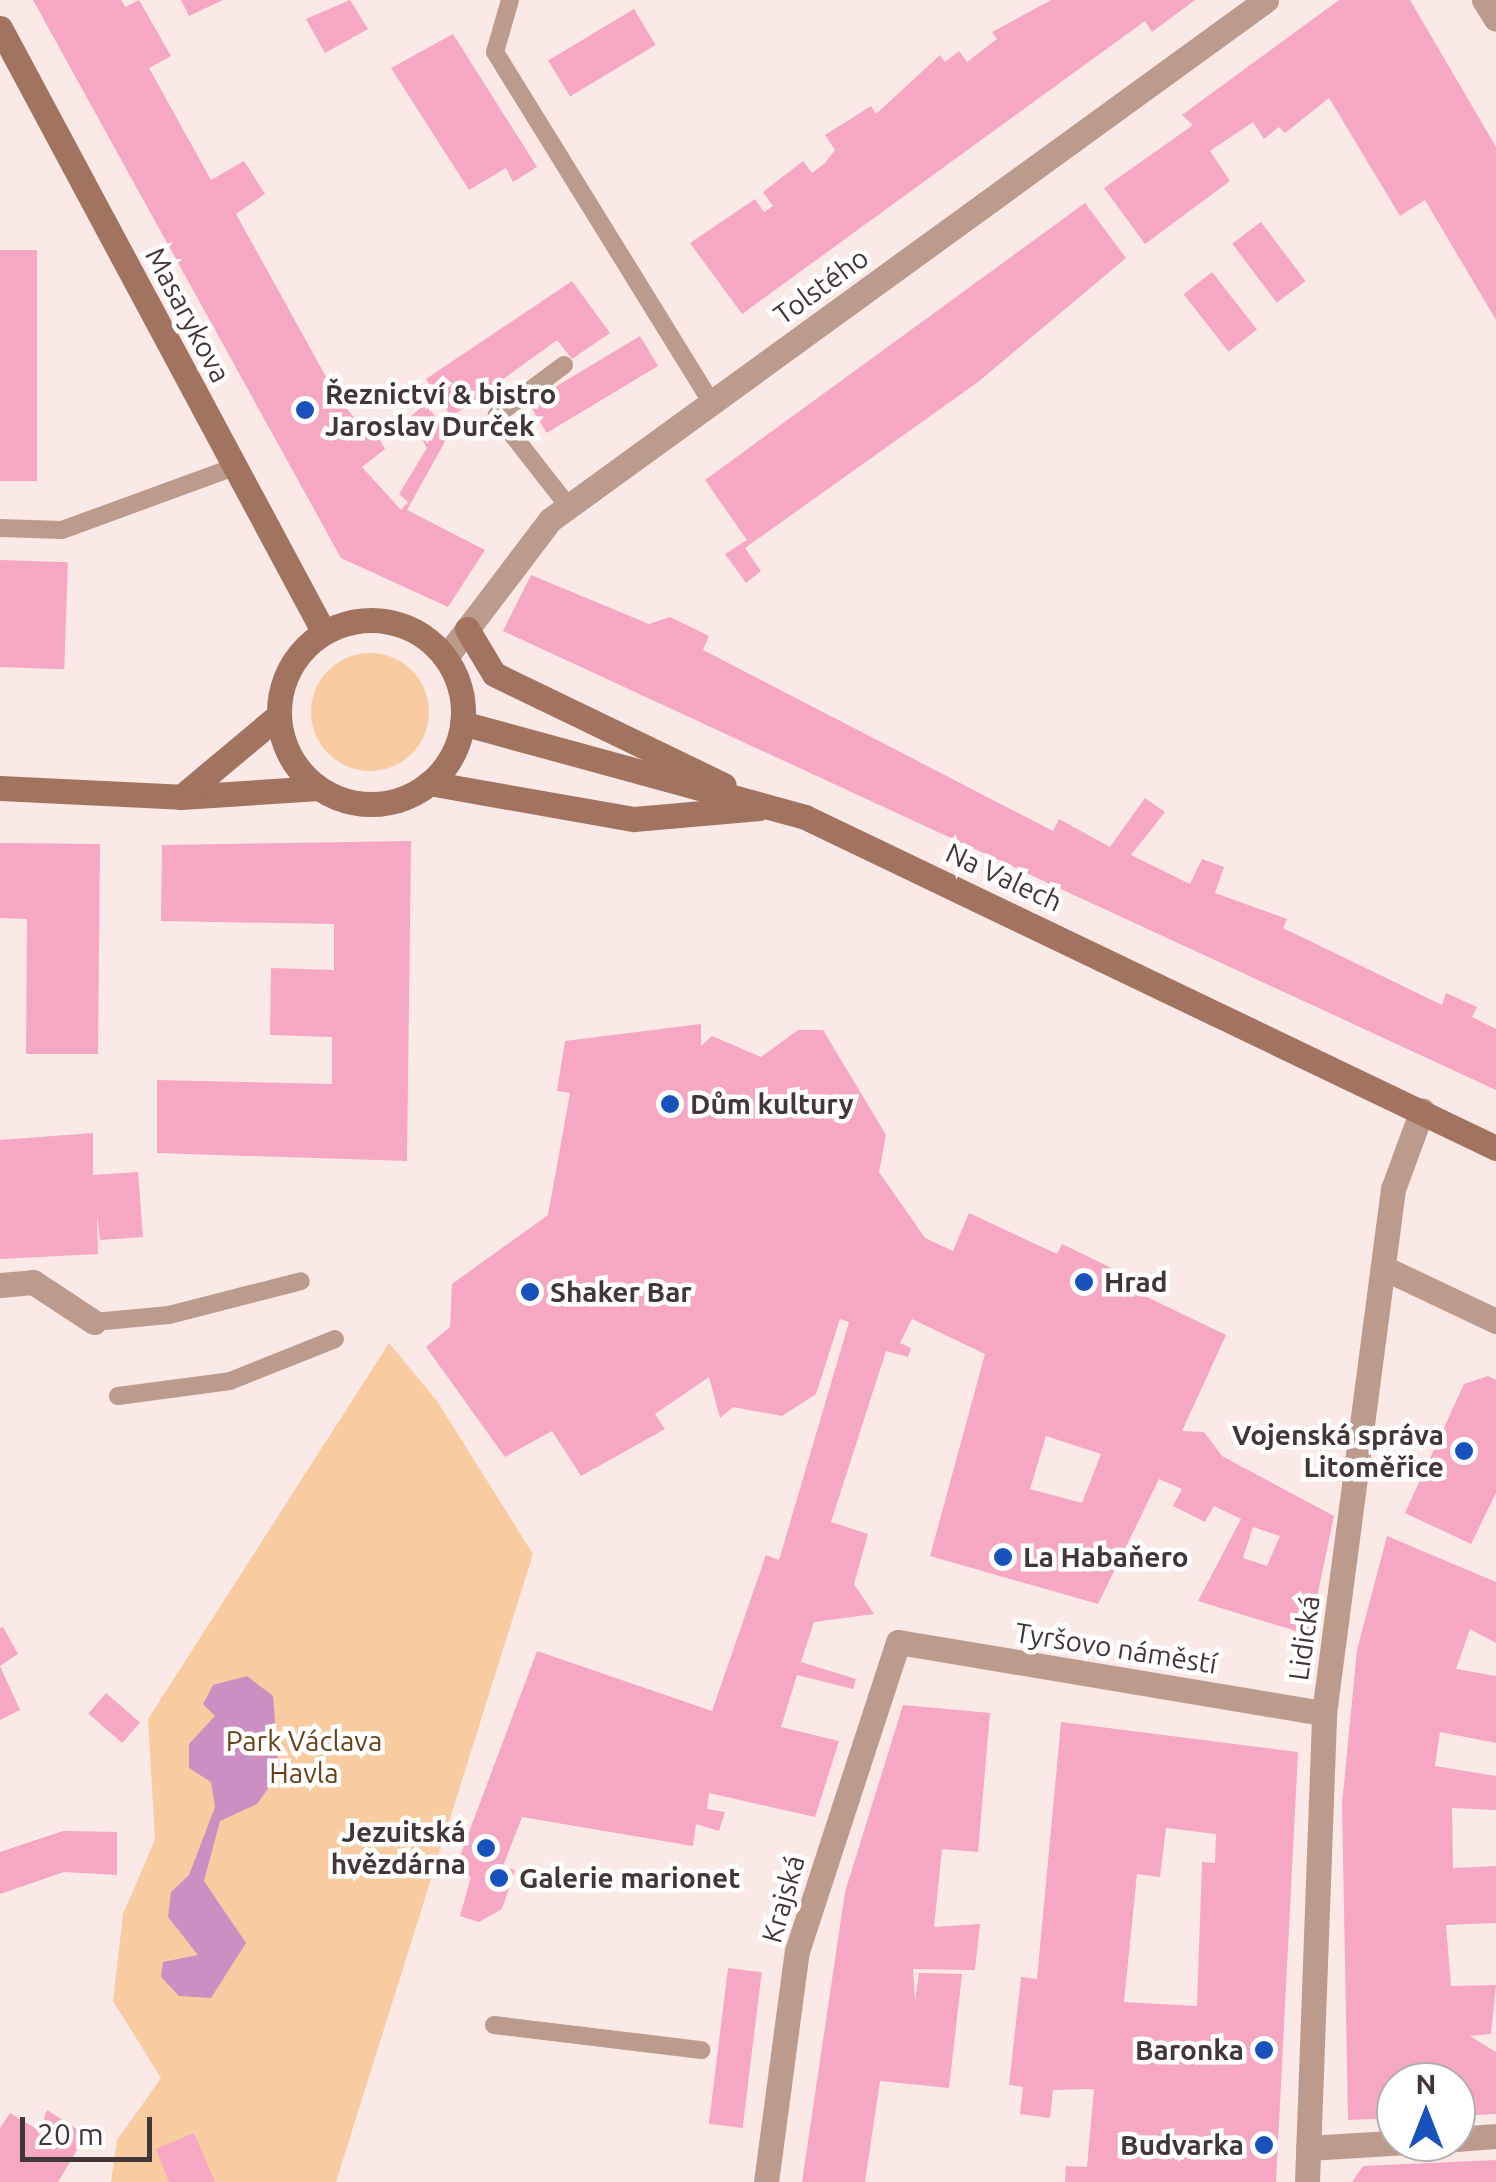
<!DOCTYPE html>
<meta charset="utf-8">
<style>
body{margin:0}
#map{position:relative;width:1496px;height:2182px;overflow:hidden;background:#fbe9e8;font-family:Ubuntu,sans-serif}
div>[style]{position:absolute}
.green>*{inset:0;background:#f8cca0}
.round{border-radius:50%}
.water>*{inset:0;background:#cb8fc1}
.building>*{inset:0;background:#f6a7c3;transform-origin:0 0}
.lane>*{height:18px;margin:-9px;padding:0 9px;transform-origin:9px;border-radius:9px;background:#bc9b8d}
.street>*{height:25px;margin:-12.5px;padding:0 12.5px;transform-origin:12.5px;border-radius:12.5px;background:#bc9b8d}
.secondary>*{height:25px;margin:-12.5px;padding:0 12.5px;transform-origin:12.5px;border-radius:12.5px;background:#a2735f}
.secondary>.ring{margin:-12.5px;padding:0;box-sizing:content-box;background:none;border:25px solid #a2735f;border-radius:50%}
.dots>*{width:28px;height:28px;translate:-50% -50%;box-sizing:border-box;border:5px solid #fff;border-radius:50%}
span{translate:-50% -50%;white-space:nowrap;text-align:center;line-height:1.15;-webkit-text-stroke:9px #fff;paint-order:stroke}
.street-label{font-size:28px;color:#423636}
.poi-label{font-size:28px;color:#423636;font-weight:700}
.left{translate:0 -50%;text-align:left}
.right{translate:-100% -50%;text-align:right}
.park-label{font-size:28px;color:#684216}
.north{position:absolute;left:1376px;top:2062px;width:100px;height:100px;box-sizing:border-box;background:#fff;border:2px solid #b3afaf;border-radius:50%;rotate:0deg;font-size:28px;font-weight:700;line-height:40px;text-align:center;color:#423636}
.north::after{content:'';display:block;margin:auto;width:35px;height:45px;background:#1951bd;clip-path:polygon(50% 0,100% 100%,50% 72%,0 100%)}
.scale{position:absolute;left:20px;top:2117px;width:132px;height:45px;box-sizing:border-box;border:5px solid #423636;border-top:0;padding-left:12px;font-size:30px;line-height:35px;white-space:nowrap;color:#423636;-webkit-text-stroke:8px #fff;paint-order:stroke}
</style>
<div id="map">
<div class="green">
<div class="round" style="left:311px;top:653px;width:118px;height:118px"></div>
<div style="clip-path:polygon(389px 1343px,437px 1401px,533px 1554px,336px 2182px,111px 2182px,117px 2140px,161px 2078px,113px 2001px,123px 1914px,155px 1840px,148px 1719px)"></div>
</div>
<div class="water">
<div style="clip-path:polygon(247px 1676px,273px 1696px,279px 1773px,257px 1804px,220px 1821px,204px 1881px,246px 1943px,211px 1998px,179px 1996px,161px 1977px,163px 1962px,198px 1955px,168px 1917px,171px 1892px,189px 1875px,215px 1807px,211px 1782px,189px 1768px,189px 1744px,215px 1716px,203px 1704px,213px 1685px)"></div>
</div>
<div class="building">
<div style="clip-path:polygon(33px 0,121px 0,125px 7px,139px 0,171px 56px,149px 68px,211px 180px,244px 161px,265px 194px,236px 214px,335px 393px,358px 423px,367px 418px,385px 449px,362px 467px,401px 510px,408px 502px,399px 494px,427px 448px,409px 418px,426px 403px,448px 436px,407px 510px,485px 550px,448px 607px,341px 558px)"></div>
<div style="clip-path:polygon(181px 0,223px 0,189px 16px)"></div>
<div style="clip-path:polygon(350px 0,368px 29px,325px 53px,306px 19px)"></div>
<div style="clip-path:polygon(1051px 0,1195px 0,1152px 32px,1145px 21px,742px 314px,690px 243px,755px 199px,764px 212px,773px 206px,763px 192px,803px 161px,812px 173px,825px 163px,835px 150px,825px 135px,871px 106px,876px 114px,940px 55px,945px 62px,959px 51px,967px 62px,997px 39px,992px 32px)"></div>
<div style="clip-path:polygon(1339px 0,1410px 0,1496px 147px,1496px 320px,1425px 200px,1400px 216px,1329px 98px,1285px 133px,1279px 127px,1264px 139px,1253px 122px,1210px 151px,1230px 181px,1145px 244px,1104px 188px,1193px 125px,1182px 115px)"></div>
<div style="left:634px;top:9px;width:42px;height:100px;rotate:59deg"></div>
<div style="clip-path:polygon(453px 34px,537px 167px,513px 182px,506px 168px,469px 190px,391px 68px)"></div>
<div style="clip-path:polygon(1085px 203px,1126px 258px,978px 382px,745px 548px,761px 571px,746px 583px,725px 554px,747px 540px,705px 480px)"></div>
<div style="left:1261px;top:222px;width:74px;height:36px;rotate:53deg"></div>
<div style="left:0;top:250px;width:37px;height:231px"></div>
<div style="left:1212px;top:272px;width:73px;height:36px;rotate:52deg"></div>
<div style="clip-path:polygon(572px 281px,610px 333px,572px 359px,557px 340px,451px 417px,426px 379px)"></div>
<div style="left:640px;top:336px;width:35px;height:130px;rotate:59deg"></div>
<div style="left:0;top:560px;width:68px;height:107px;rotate:2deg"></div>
<div style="clip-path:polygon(531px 575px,649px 624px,670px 617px,709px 636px,703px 650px,1053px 831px,1059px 819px,1110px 847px,1145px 798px,1165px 812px,1131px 855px,1190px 884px,1202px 859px,1224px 867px,1215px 893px,1287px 919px,1283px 928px,1442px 1005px,1446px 993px,1477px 1007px,1472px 1017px,1496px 1029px,1496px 1090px,503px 631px)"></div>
<div style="clip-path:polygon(411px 841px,407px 1161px,157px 1153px,157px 1080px,332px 1084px,332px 1037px,270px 1035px,271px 968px,334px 970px,334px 924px,161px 921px,162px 845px)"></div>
<div style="clip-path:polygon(0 843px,100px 844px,98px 1054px,26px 1054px,27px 919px,0 918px)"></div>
<div style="clip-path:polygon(evenodd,701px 1024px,701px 1046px,712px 1036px,761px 1057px,798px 1030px,823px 1030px,886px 1135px,879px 1172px,925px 1238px,953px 1251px,969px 1213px,1057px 1254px,1062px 1244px,1124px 1274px,1120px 1284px,1226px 1335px,1182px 1431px,1204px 1432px,1222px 1456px,1334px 1516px,1309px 1635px,1198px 1601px,1241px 1519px,1214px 1506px,1205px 1522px,1173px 1506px,1182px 1489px,1159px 1479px,1098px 1604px,930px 1556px,985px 1354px,912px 1319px,900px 1343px,911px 1348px,908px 1357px,886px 1351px,831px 1522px,868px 1534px,854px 1584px,874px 1614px,814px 1622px,801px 1662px,856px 1679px,853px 1689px,797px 1675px,781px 1727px,839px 1741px,815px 1817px,709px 1793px,707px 1809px,725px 1812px,719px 1831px,696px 1824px,693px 1846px,522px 1817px,503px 1866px,515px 1870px,502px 1909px,479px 1922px,460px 1916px,471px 1877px,454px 1872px,537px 1651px,712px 1711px,766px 1555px,779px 1560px,849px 1322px,840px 1319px,816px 1394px,782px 1416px,733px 1407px,720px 1418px,709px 1377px,655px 1414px,665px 1429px,581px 1476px,552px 1431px,505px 1457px,426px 1347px,450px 1327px,452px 1284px,548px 1215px,570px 1093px,557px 1091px,565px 1041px,701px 1024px,1046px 1436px,1101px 1454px,1082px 1503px,1030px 1489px,1046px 1436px,701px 1024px,1253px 1527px,1280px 1536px,1267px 1566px,1243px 1558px,1253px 1527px)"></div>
<div style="clip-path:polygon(93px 1133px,93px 1175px,138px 1172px,143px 1237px,100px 1240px,97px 1215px,98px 1254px,0 1259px,0 1140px)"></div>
<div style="clip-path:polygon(1488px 1376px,1496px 1380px,1496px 1493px,1471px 1544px,1405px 1513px,1464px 1384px)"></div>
<div style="clip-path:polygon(1387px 1536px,1496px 1582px,1496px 1643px,1470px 1629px,1456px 1669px,1496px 1676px,1496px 1743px,1440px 1732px,1435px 1766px,1496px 1776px,1496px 1810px,1452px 1808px,1453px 1868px,1496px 1866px,1496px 1923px,1446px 1925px,1451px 1986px,1496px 1985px,1491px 2034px,1470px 2036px,1496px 2052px,1496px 2114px,1456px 2116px,1456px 2082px,1396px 2082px,1396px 2118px,1348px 2120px,1342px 1804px,1357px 1650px)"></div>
<div style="clip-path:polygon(3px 1627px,18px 1654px,0 1666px,0 1628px)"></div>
<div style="clip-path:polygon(0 1666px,20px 1710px,0 1720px)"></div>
<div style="left:106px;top:1693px;width:45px;height:27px;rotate:41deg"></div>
<div style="clip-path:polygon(903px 1705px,990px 1713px,978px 1852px,942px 1849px,934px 1927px,980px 1924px,975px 1970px,913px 1969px,915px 2001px,919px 1973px,962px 1974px,949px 2088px,880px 2081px,865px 2182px,802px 2182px,845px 1892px)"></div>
<div style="clip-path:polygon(evenodd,1061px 1722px,1298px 1752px,1276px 2182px,1065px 2182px,1066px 2166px,1087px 2167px,1094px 2089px,1053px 2090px,1050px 2118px,1020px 2114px,1023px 2087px,1009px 2085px,1021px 1977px,1037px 1979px,1061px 1722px,1166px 1828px,1216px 1834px,1215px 1863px,1202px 1862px,1197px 2006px,1124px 2002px,1137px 1874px,1160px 1877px,1166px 1828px)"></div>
<div style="clip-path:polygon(63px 1831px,117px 1832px,117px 1875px,64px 1872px,0 1894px,0 1852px)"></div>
<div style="left:728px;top:1968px;width:34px;height:157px;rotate:7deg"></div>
<div style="clip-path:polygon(47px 2110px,86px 2135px,58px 2182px,0 2182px,0 2128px,10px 2113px,40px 2131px)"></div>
<div style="clip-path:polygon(194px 2133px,215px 2182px,169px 2182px,156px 2149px)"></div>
<div style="clip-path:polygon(1496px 2160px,1496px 2182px,1352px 2182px,1363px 2166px)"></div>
</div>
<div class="lane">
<div style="left:510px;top:0;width:54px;rotate:106.1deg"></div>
<div style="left:495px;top:52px;width:413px;rotate:58.3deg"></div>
<div style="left:564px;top:365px;width:84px;rotate:143.3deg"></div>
<div style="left:497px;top:415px;width:117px;rotate:52deg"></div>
<div style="left:0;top:528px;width:62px;rotate:1.8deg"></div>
<div style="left:62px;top:530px;width:183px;rotate:-20.1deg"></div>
<div style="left:94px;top:1322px;width:75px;rotate:-5.3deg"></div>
<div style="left:169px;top:1315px;width:136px;rotate:-14.4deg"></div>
<div style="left:118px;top:1396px;width:113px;rotate:-7.6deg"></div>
<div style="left:230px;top:1381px;width:113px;rotate:-21.8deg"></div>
<div style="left:494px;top:2025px;width:209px;rotate:6.9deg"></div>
</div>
<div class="street">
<div style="left:1484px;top:0;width:22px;rotate:58deg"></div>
<div style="left:446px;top:657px;width:172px;rotate:-52.8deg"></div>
<div style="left:550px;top:520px;width:885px;rotate:-35.99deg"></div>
<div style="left:1386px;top:1269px;width:122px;rotate:25.3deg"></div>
<div style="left:0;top:1285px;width:33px;rotate:-5deg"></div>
<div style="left:33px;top:1282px;width:73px;rotate:33.3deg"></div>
<div style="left:1456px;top:2139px;width:40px;rotate:-4.3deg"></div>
<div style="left:1308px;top:2148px;width:99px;rotate:-3.5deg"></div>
<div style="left:766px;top:2182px;width:233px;rotate:-82.4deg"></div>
<div style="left:797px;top:1951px;width:325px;rotate:-71.9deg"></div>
<div style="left:898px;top:1642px;width:432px;rotate:9.5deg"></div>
<div style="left:1307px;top:2182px;width:469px;rotate:-87.9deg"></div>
<div style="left:1324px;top:1713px;width:529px;rotate:-82.5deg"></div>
<div style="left:1393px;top:1189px;width:84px;rotate:-69.8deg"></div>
</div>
<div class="secondary">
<div style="left:0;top:28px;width:684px;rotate:61.82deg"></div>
<div class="ring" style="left:279px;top:620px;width:159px;height:159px"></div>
<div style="left:467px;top:629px;width:52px;rotate:59deg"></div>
<div style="left:494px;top:674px;width:255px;rotate:25.8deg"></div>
<div style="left:462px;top:723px;width:356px;rotate:15.3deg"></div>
<div style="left:805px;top:817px;width:766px;rotate:25.6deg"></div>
<div style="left:429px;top:783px;width:208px;rotate:10deg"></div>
<div style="left:634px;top:819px;width:126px;rotate:-5deg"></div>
<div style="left:0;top:788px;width:181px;rotate:2.8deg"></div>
<div style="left:181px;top:797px;width:138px;rotate:-3.7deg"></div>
<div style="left:181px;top:797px;width:126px;rotate:-39.9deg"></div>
</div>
<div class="dots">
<div style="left:305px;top:410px;background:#1951bd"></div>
<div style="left:670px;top:1104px;background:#1951bd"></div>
<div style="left:1084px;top:1282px;background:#1951bd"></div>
<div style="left:530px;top:1292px;background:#1951bd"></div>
<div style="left:1464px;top:1451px;background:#1951bd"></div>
<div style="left:1003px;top:1557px;background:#1951bd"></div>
<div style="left:486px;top:1848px;background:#1951bd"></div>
<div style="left:499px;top:1878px;background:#1951bd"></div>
<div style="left:1264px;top:2050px;background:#1951bd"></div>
<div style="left:1264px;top:2145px;background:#1951bd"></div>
</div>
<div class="street-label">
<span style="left:821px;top:286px;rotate:-36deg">Tolstého</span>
<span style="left:188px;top:315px;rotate:62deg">Masarykova</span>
<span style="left:1004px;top:877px;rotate:25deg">Na Valech</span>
<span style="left:1304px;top:1638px;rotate:-82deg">Lidická</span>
<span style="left:1116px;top:1648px;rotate:9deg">Tyršovo náměstí</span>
<span style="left:783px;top:1899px;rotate:-74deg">Krajská</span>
</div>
<div class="poi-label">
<span class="left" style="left:325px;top:410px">Řeznictví &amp; bistro<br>Jaroslav Durček</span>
<span class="left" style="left:690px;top:1104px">Dům kultury</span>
<span class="left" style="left:1104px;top:1282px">Hrad</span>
<span class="left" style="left:550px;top:1292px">Shaker Bar</span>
<span class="right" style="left:1444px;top:1451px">Vojenská správa<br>Litoměřice</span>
<span class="left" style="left:1023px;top:1557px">La Habaňero</span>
<span class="right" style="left:466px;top:1848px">Jezuitská<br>hvězdárna</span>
<span class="left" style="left:519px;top:1878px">Galerie marionet</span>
<span class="right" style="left:1244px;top:2050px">Baronka</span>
<span class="right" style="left:1244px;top:2145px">Budvarka</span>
</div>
<div class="park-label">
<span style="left:304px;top:1757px">Park Václava<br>Havla</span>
</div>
<div class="north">N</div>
<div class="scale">20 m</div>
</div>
